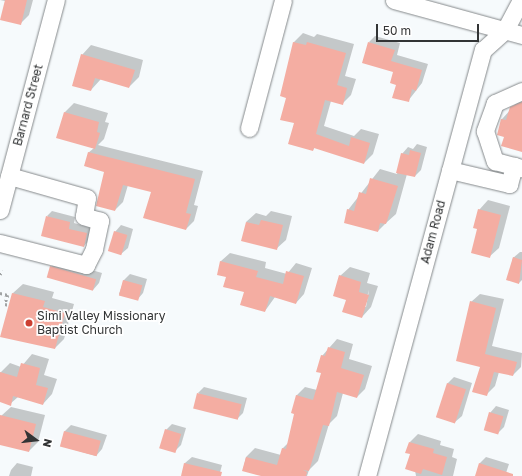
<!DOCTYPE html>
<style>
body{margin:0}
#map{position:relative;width:522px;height:476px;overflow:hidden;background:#f6fafc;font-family:"Golos Text",sans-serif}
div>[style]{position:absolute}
.shadow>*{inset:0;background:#0003}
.building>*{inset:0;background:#f4ada2;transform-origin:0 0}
.path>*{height:2.5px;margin-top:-1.25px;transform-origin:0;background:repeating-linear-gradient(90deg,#a0a3a4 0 2px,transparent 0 5px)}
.roads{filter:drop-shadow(0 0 1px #85898b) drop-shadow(0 0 1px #85898b)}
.minor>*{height:17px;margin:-8.5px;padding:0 8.5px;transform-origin:8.5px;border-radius:8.5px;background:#fff}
.dots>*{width:11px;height:11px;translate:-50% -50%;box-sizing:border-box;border:2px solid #fff;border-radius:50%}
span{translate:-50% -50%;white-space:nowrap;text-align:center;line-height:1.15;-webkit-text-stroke:3.5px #fff;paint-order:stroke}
.street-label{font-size:12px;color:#323435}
.poi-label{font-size:12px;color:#323435}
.left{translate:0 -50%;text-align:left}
.north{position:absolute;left:16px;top:420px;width:40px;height:40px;-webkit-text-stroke:3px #fff;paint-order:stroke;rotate:105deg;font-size:11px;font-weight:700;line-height:16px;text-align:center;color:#323435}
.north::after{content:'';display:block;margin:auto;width:14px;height:18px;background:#323435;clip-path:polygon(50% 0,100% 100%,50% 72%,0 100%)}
.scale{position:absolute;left:376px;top:24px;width:103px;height:18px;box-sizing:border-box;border:2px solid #323435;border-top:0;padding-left:5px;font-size:12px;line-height:14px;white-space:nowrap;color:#323435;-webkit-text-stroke:3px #fff;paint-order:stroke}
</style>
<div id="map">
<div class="shadow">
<div style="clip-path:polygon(0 0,33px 0,29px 15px,20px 24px,5px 1px)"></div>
<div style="clip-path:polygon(303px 33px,314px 37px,317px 34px,354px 44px,345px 76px,356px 79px,351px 95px,342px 104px,331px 101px,324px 126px,354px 136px,361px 129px,379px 134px,373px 154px,364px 163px,315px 147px,313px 150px,295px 123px,288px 97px,281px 95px,294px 42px)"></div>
<div style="clip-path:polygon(375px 36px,400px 43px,397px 55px,428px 64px,422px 83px,408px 101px,397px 84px,394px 72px,369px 42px)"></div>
<div style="clip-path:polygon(91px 45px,143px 60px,139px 77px,129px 87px,101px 79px,91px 90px,82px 55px)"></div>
<div style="clip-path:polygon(522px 97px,522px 151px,505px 136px,498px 134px,502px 119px)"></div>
<div style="clip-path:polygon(74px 103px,108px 113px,105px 122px,109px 123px,104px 139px,98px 145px,203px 171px,194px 205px,198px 206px,194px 221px,186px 229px,152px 191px,128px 185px,123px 202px,115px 210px,105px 171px,88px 153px,94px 148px,57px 137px,65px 112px)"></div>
<div style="clip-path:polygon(417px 144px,427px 147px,421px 170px,415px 176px,407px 174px,396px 214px,386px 223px,378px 231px,348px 210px,380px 169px,397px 174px,402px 154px,408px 147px,413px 149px)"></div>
<div style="clip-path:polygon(488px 200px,510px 206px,499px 248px,489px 257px,479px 228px,479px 210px)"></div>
<div style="clip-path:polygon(52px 211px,75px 217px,74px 223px,92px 228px,89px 240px,84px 246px,47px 216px)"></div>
<div style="clip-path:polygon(271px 211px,292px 216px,286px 240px,276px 249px,246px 222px,256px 213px,266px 216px)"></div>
<div style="clip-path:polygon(121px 225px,133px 229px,128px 248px,121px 254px,115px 232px)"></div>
<div style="clip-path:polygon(520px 252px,522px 252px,522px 280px,519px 283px,508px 279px,513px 258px)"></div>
<div style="clip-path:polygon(230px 253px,266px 262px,265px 268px,287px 274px,296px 263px,312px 268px,304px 294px,296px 303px,275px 297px,265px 311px,227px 276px,218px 274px,221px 261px)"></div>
<div style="clip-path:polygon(57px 260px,102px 273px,99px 283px,93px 290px,51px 267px)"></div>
<div style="clip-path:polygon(evenodd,350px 267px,370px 273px,367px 283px,378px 286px,371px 307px,362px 317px,347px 300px,340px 276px,350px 267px,369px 290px,366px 307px,364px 307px,369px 290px)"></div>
<div style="clip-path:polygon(130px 274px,147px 279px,143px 293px,137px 300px,119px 294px,124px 280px)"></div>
<div style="clip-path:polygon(23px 284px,54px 292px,52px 298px,74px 304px,64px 339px,55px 348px,2px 336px,13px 293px)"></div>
<div style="clip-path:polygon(480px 294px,504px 299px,492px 346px,522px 353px,521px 367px,513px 375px,499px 372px,495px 386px,486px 395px,471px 302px)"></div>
<div style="clip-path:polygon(337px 339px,353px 344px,349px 359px,372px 366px,365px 389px,357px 397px,343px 393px,337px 416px,329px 424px,318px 461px,309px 470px,307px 476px,265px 476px,243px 470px,246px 457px,255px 448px,281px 455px,283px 448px,289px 442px,296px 413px,296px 396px,305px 387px,317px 390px,322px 373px,322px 356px)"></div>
<div style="clip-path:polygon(32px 354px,49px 359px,44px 375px,57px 379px,52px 394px,43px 404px,18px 397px,10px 404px,0 401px,0 373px,10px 363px,21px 367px)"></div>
<div style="clip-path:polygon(454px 377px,472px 383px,462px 416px,455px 422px,438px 416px,448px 383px)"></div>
<div style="clip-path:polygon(204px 387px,247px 398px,243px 413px,237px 419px,198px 393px)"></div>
<div style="clip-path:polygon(496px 406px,509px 410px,504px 427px,498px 433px,490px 413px)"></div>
<div style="clip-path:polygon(11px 407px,45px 415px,38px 442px,29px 451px,0 444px,1px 416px)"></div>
<div style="clip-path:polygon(172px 424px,186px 428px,181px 445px,175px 451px,166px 430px)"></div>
<div style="clip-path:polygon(71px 425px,107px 435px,102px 449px,96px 456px,61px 446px,65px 431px)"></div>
<div style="clip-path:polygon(418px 434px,441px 441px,440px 445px,454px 449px,452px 457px,457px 459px,453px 476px,416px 476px,410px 442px)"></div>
<div style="clip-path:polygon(192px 457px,222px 465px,219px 476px,182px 476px,185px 463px)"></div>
<div style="clip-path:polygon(486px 457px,509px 464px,505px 476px,476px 476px,480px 463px)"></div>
<div style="clip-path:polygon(17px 463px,33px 467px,31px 476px,9px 476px,11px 470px)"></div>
</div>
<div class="building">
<div style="clip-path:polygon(5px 0,27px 0,21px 25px,0 20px)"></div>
<div style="clip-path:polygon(293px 42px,306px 45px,307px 42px,346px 53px,337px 85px,347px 88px,343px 105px,325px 100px,316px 134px,349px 146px,351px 137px,370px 143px,364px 164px,314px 148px,313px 151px,288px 144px,294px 123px,280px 120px,286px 98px,280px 96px)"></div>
<div style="clip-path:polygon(368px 42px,395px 50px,391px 61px,422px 70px,416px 91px,412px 89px,409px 102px,392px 98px,396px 85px,390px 83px,393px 72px,362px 63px)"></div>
<div style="clip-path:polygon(81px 54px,135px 70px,129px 88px,95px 78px,91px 91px,72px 86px)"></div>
<div style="clip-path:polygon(522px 102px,522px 152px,501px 146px,504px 137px,497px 135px,501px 119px,506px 120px,510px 107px)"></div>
<div style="clip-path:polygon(64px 112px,99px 122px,97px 132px,100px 133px,95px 149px,56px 138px)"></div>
<div style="clip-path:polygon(410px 150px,421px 153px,415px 177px,396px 173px,401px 153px,409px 155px)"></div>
<div style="clip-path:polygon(88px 152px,195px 179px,186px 213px,191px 214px,186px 230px,143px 218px,151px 192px,123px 185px,115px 211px,96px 206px,104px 172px,84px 166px)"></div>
<div style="clip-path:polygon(370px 178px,398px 186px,386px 224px,380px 223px,378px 232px,344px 223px,347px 209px,354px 211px,359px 192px,366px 194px)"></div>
<div style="clip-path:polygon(478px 209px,501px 215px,490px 258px,471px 253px,477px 229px,473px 228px)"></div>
<div style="clip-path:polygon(46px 216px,70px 222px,69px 229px,87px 233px,84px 247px,41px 236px)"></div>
<div style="clip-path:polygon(261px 220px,283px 225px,277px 250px,241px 241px,246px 222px,259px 225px)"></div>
<div style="left:114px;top:231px;width:14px;height:21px;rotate:17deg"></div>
<div style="clip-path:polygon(513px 257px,522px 260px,519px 284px,506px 280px)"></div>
<div style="clip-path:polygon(220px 261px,258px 271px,256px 277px,283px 284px,286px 271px,304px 276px,296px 304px,270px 296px,265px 312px,240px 305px,244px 292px,223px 287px,226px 277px,217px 275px)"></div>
<div style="left:50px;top:266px;width:48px;height:12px;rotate:16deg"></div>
<div style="clip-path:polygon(339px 275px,361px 282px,359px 292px,369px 295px,362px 318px,342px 312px,346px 300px,333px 296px)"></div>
<div style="left:123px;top:280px;width:20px;height:16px;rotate:15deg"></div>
<div style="clip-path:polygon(12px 293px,45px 301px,43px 307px,65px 313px,55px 349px,0 337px)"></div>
<div style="clip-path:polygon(470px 301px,496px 308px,485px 354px,517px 362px,513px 376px,494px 372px,487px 396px,472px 392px,480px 367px,456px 361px)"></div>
<div style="clip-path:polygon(328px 347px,345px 352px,341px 368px,364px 375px,357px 398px,337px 392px,329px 426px,323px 425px,309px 471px,303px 470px,307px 472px,306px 476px,261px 476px,242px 471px,246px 457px,277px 465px,282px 448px,286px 449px,294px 414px,291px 413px,296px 395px,313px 400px,321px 373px,316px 372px,321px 355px,325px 356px)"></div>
<div style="clip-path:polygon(21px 363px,40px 368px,36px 385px,48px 388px,43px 405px,13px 396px,11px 406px,0 402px,0 372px,17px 377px)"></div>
<div style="left:447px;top:383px;width:20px;height:36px;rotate:18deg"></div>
<div style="left:197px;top:393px;width:46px;height:16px;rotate:14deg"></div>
<div style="left:489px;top:412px;width:15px;height:19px;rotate:16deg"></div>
<div style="clip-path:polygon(0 415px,36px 424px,29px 452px,0 445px)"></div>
<div style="left:165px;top:429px;width:17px;height:20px;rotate:17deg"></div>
<div style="left:64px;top:431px;width:38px;height:16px;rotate:15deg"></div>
<div style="clip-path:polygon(409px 442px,434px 449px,433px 453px,447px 457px,442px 475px,423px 469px,421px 474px,405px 469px,410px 454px,405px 453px)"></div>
<div style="clip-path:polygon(184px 463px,222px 472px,221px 476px,181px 476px)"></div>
<div style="clip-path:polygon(479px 463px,513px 474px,513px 476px,475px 476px)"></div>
</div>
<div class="path">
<div style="left:0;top:275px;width:5px;rotate:-79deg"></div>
<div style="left:0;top:293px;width:8px;rotate:14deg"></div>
<div style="left:8px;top:295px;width:9px;rotate:108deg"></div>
<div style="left:5px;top:304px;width:4px;rotate:14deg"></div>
</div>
<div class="roads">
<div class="minor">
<div style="left:394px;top:0;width:133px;rotate:15.3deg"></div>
<div style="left:522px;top:91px;width:30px;rotate:156deg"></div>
<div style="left:495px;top:103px;width:30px;rotate:110deg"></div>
<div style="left:485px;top:131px;width:32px;rotate:72deg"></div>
<div style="left:495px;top:161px;width:28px;rotate:15deg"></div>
<div style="left:249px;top:128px;width:132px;rotate:-75.1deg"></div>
<div style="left:450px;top:170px;width:61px;rotate:13.3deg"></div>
<div style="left:509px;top:184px;width:19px;rotate:-74deg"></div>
<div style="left:0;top:210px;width:217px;rotate:-75.1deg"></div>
<div style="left:0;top:243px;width:89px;rotate:14.3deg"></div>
<div style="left:86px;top:265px;width:18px;rotate:-63deg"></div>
<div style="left:94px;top:249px;width:29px;rotate:-78deg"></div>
<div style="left:100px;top:221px;width:17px;rotate:-163deg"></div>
<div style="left:84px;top:216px;width:18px;rotate:-81deg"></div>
<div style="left:87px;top:198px;width:81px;rotate:-164.2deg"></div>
<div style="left:367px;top:476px;width:442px;rotate:-74.8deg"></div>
<div style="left:483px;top:50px;width:30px;rotate:-42deg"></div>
<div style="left:505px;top:30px;width:34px;rotate:-62deg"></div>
</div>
</div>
<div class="dots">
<div style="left:29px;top:323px;background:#cc3f31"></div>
</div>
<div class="street-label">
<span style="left:28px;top:105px;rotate:-75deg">Barnard Street</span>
<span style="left:433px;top:232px;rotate:-75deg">Adam Road</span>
</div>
<div class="poi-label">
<span class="left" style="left:37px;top:323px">Simi Valley Missionary<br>Baptist Church</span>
</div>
<div class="north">N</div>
<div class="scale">50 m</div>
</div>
